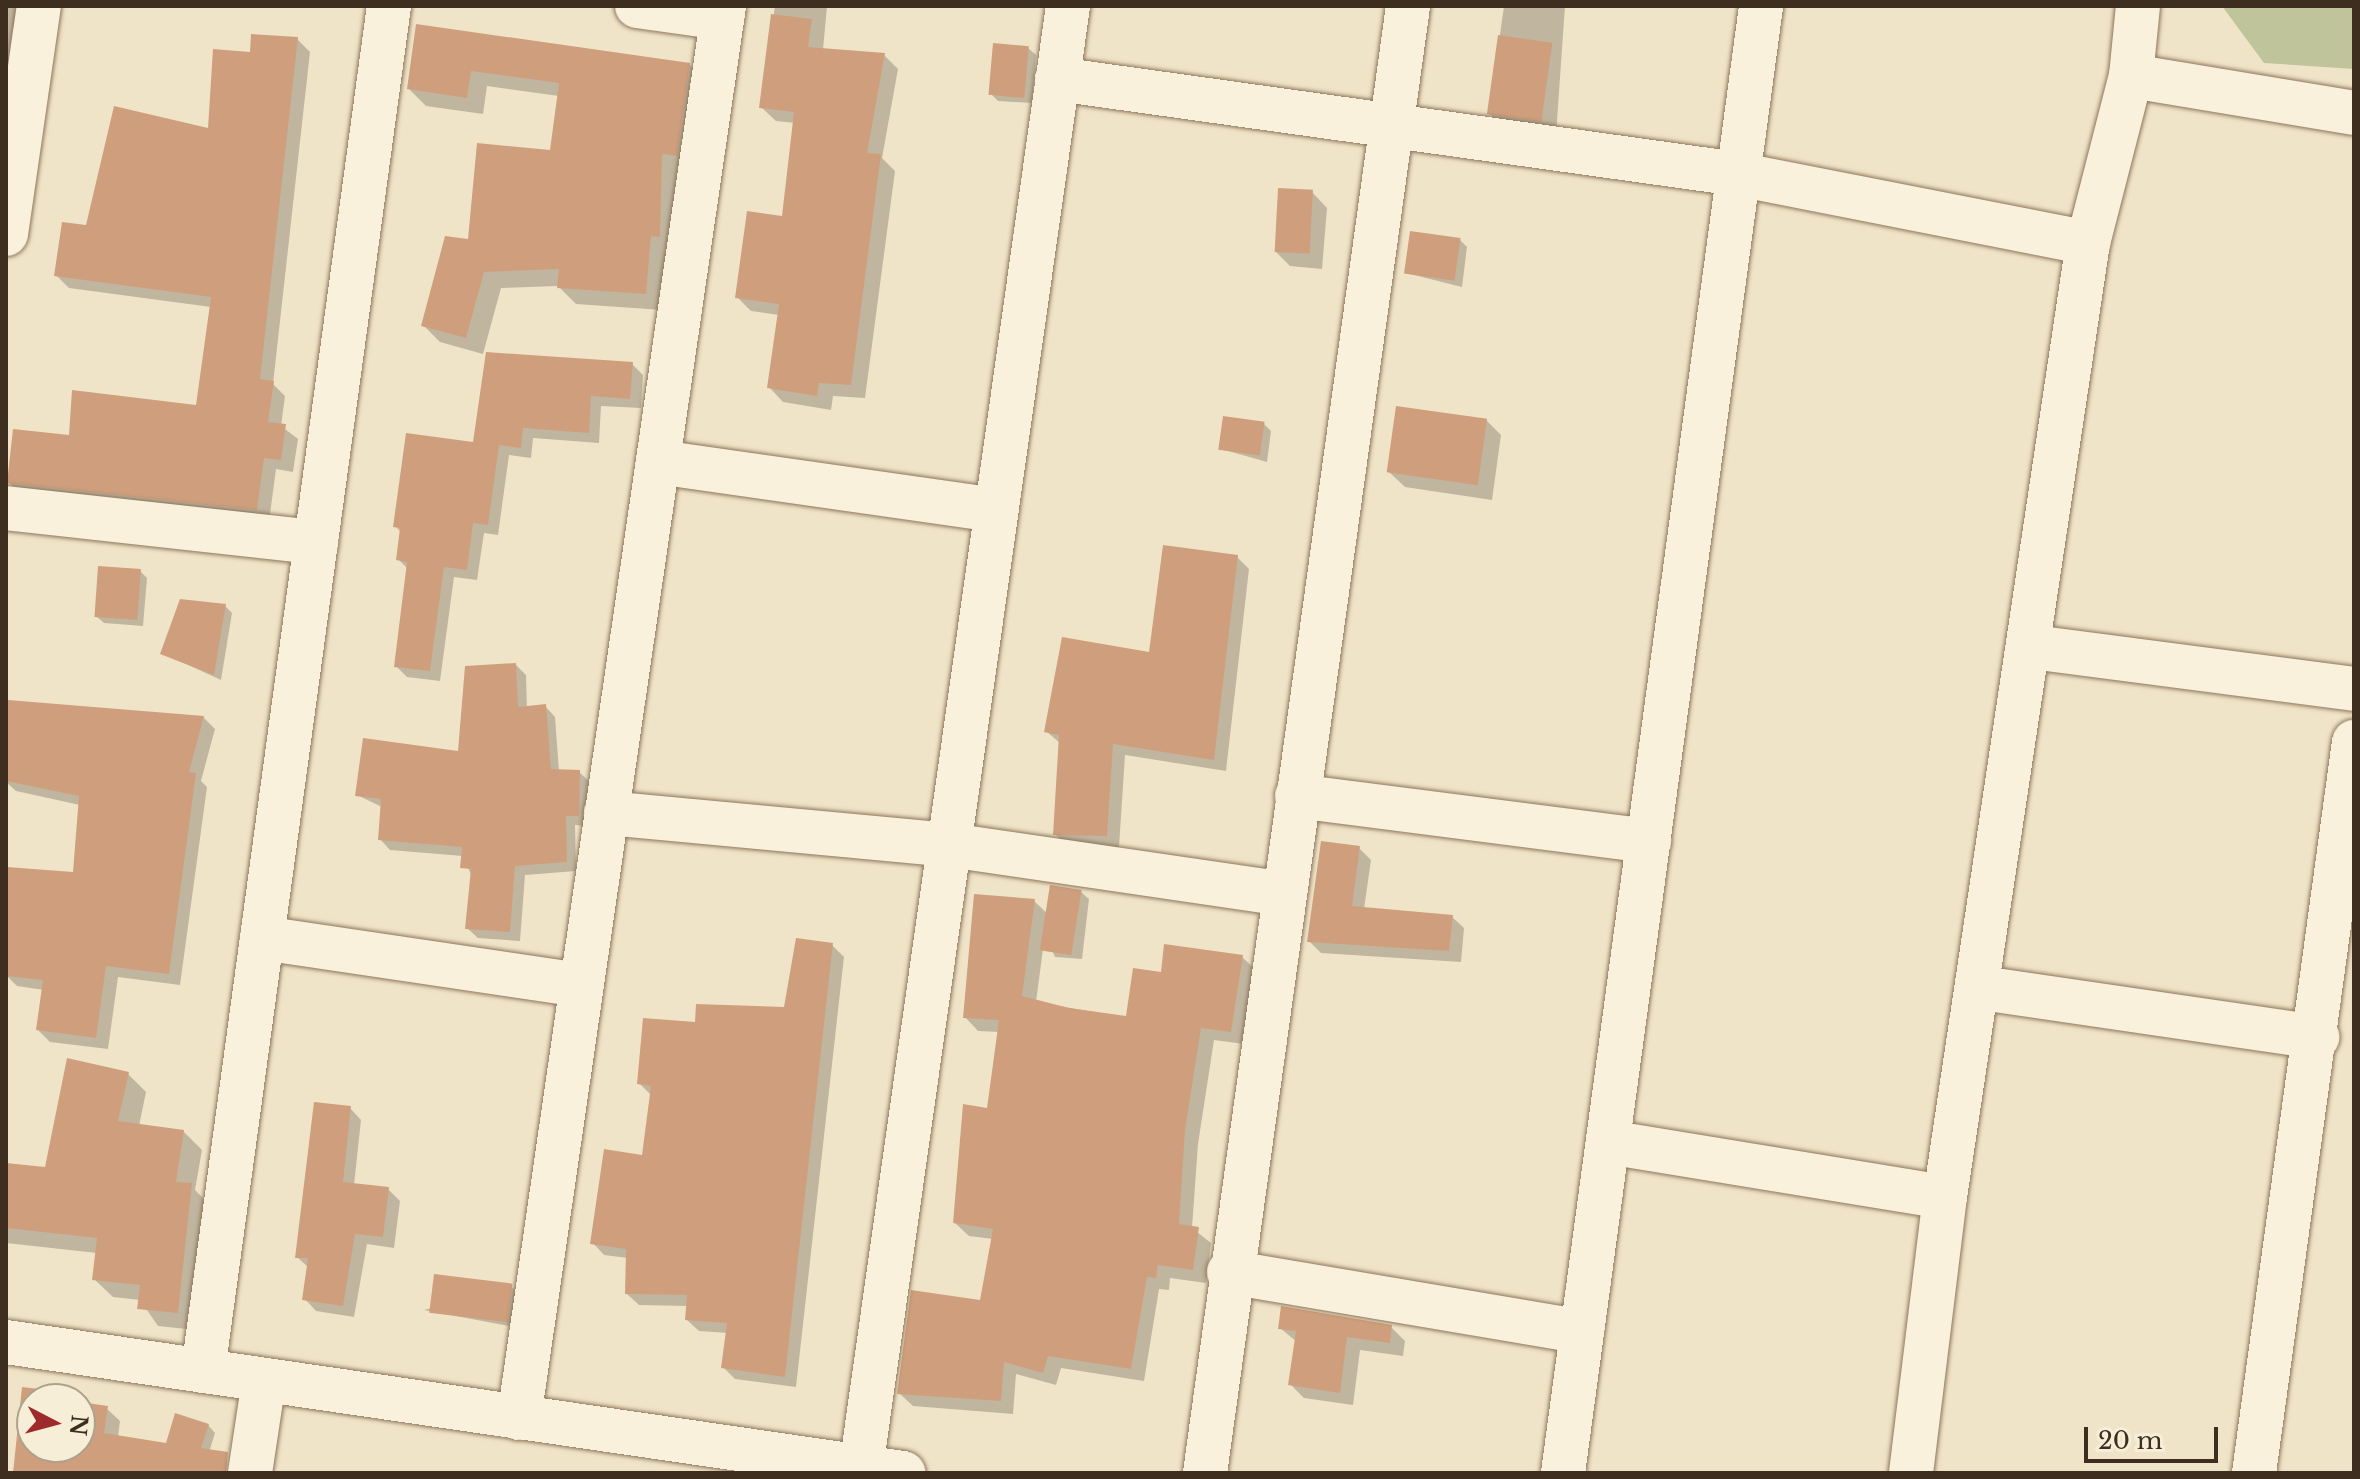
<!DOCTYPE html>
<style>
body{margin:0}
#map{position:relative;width:2360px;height:1479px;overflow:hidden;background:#f0e4c8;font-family:"Libre Baskerville",serif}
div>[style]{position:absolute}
.cemetery>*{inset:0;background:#bfc49a}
.shadow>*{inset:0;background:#0003}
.building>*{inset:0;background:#cf9f7d;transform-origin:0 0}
.roads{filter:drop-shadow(0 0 2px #8d765c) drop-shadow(0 0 2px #8d765c)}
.street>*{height:44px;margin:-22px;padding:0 22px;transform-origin:22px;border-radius:22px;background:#faf1dc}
span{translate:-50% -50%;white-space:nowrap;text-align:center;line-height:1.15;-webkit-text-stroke:8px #f7eed8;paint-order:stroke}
.frame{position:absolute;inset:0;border:8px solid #3d2e20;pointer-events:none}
.north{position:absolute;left:16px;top:1383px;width:80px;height:80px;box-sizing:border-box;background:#f7eed8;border:2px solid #ada18e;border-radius:50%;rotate:96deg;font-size:22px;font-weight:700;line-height:32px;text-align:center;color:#3d2e20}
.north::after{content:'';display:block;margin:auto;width:28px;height:36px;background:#9e2a2b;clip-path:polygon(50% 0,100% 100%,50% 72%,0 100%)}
.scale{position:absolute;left:2084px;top:1427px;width:134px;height:36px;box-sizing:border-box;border:4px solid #3d2e20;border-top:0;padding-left:10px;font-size:24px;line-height:28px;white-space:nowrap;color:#3d2e20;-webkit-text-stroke:6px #f7eed8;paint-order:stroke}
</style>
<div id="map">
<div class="cemetery">
<div style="clip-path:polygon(2222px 6px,2354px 6px,2354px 69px,2264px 63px)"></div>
</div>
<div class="shadow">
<div style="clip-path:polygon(6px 6px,29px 6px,25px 29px,13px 27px,6px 83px)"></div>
<div style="clip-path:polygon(775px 6px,827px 6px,823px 50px,884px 55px,898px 69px,882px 158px,895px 171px,865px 398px,833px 396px,831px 410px,783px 402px,769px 387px,779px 315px,751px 311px,737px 297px,783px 218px,795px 123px,776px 121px,761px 107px)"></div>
<div style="clip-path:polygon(1504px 6px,1565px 6px,1556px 135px,1504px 128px,1489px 113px)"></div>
<div style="clip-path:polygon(418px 26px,690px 65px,706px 82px,662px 310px,576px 304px,558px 286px,501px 288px,483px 354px,440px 342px,423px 325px,470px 241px,551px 152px,559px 96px,487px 86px,483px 114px,426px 106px,409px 89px)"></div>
<div style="clip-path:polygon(297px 39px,310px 52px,273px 384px,285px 396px,281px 426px,298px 439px,293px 472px,276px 469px,269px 522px,22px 495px,9px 483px,71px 437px,198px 407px,211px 307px,69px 288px,57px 276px,88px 227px,210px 131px,252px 54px)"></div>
<div style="clip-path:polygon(1028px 48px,1036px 55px,1032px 103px,998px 101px,991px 94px)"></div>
<div style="clip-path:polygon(1312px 192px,1327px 208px,1322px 269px,1290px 266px,1275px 251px)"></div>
<div style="clip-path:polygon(1460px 240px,1467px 247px,1462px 287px,1406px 273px)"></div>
<div style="clip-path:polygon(632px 364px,643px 375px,641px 408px,601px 406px,599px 443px,533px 438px,531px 458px,509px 455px,498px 535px,484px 533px,477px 580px,454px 577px,440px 681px,407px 677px,396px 666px,408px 569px,398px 559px,402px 533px,395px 526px,475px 444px)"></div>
<div style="clip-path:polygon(1486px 420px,1501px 435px,1492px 500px,1405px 487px,1389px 472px)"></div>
<div style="clip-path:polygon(1264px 424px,1271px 431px,1267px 462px,1221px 449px)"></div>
<div style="clip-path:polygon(1237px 557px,1249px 569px,1226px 771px,1125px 755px,1119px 847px,1067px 846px,1055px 834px,1061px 744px,1046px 731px,1150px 654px)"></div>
<div style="clip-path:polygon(140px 571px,147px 578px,143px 626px,104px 623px,96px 616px)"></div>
<div style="clip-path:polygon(225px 606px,232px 613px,221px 680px,162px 653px)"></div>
<div style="clip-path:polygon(516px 665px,526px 675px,527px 708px,545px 706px,555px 717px,559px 771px,579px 772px,590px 782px,589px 826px,575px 825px,576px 871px,525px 875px,520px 941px,478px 938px,467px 928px,472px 877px,463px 856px,390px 850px,380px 839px,382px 807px,357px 795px,460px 753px)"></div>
<div style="clip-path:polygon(10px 702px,203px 717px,215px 729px,201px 781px,207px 787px,180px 985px,118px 977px,108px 1049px,50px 1042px,38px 1030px,44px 990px,17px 986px,6px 975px,9px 870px,75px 874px,80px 805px,16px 791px,6px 782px)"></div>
<div style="clip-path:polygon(1359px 848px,1371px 860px,1364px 909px,1452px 917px,1464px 928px,1461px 962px,1321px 953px,1309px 941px)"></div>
<div style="clip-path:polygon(1081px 892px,1089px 899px,1082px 959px,1055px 957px,1045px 934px,1036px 1002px,1128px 1018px,1162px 974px,1242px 957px,1256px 970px,1244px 1044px,1214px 1040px,1198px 1144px,1192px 1228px,1211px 1243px,1206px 1283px,1170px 1278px,1169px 1290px,1159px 1289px,1144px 1381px,1061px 1368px,1056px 1385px,1016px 1374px,1013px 1414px,913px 1406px,899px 1393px,981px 1302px,993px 1239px,969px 1236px,955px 1223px,989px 1111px,1000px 1032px,978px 1031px,965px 1017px,1034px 901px,1050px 916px)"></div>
<div style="clip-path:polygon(832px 945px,844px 957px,796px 1387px,735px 1379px,723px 1367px,728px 1333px,699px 1331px,687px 1320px,688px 1306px,639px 1305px,627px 1294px,628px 1258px,604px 1255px,593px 1243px,644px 1157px,652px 1096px,639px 1083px,697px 1025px,786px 1009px)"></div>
<div style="clip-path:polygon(128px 1074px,146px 1092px,139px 1126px,184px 1132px,202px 1150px,195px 1190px,209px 1204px,196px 1330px,158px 1326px,140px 1300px,113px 1297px,94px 1279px,97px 1253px,6px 1243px,6px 1165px,47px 1169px)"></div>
<div style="clip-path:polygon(350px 1108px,361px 1120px,354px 1185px,388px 1189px,400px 1201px,394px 1248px,367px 1244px,354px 1317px,316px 1311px,305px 1299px,309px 1268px,297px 1257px)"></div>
<div style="clip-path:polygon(511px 1286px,518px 1293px,514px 1327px,424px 1310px)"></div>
<div style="clip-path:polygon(1391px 1327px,1405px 1341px,1403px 1356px,1360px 1350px,1353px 1405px,1304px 1398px,1290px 1384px,1297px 1342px,1280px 1328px)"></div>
<div style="clip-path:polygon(24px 1390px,67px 1399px,32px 1399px,32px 1447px,80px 1447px,80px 1402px,106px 1408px,120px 1421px,118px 1437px,166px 1449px,208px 1425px,215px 1433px,206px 1462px,172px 1473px,15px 1473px)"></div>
</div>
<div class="building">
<div style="clip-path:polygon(771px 14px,812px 19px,808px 47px,885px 53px,867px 153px,881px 154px,851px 385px,819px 383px,817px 396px,767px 388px,779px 304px,735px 298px,747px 211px,782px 216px,794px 112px,759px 108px)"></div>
<div style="clip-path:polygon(416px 24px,690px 63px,677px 156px,662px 154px,660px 237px,651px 236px,646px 294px,557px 288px,559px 269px,484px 272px,466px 338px,421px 326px,445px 236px,468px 239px,477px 143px,550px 150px,559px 83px,471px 71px,467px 98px,407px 89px)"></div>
<div style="clip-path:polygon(251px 34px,298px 37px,260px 379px,274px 381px,268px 422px,286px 424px,281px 460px,264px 458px,257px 510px,7px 483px,13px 429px,69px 435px,72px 390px,196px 405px,211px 297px,54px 276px,62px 222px,86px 225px,114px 106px,208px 128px,213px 49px,250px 52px)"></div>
<div style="left:1498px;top:35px;width:55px;height:80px;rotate:8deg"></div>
<div style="left:993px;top:43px;width:36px;height:52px;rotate:5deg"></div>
<div style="left:1278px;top:188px;width:35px;height:64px;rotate:3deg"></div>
<div style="left:1410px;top:231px;width:51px;height:43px;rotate:8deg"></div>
<div style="clip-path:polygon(486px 352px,633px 362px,630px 399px,591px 396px,589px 433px,523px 428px,521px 448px,499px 445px,488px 525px,473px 523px,467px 570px,444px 567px,430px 671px,394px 667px,407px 562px,396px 560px,400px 528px,393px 527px,406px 433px,473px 442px)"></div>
<div style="left:1396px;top:406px;width:92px;height:67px;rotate:8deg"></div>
<div style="left:1223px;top:416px;width:42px;height:34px;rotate:8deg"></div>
<div style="clip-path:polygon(1163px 545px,1238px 555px,1214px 760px,1113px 744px,1107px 836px,1053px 835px,1059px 735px,1044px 732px,1062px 637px,1149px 652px)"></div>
<div style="left:98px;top:566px;width:43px;height:51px;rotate:4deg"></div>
<div style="clip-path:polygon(180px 599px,226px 604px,214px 675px,160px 654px)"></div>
<div style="clip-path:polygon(516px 663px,518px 707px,546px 704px,551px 769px,580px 770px,579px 816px,566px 816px,567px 862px,515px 866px,510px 932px,465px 929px,471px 869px,460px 868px,462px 847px,378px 840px,381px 799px,355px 796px,363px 738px,458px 751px,465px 666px)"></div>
<div style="clip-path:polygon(8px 700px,204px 716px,189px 772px,196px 773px,169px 974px,106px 966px,96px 1038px,36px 1030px,43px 980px,6px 976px,7px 867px,73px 872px,79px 796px,6px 781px)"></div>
<div style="clip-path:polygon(1321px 841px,1360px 846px,1352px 906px,1453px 915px,1449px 951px,1307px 942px)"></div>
<div style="left:1050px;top:885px;width:32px;height:66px;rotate:9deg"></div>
<div style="clip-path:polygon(974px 894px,1035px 899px,1022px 996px,1069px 1008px,1126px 1016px,1133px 968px,1161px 972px,1164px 944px,1243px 955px,1231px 1032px,1201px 1028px,1185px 1130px,1179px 1224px,1199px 1227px,1193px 1270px,1158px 1265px,1156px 1278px,1147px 1277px,1131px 1369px,1048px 1356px,1043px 1373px,1004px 1362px,1001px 1401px,897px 1394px,911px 1290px,980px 1300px,993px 1229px,953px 1223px,963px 1104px,987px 1108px,999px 1020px,963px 1018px)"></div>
<div style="clip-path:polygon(796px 938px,833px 943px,785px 1377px,721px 1368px,727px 1323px,685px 1320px,687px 1295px,625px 1294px,626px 1249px,590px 1244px,604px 1149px,642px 1155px,651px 1086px,637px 1084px,643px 1018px,695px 1022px,696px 1004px,784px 1007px)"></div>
<div style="clip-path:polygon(67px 1058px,129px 1072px,118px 1121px,184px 1130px,176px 1182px,192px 1183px,178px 1313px,137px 1309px,140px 1285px,92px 1280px,97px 1238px,6px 1228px,6px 1163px,45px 1167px)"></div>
<div style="clip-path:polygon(314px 1102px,351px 1106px,343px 1182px,389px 1187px,383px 1237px,355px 1234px,343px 1306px,302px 1300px,308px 1258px,295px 1258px)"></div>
<div style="left:434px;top:1274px;width:79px;height:39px;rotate:7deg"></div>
<div style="clip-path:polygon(1281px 1306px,1392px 1325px,1390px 1343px,1347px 1337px,1340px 1393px,1288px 1385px,1296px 1331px,1278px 1329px)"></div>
<div style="clip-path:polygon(22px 1387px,66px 1392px,65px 1399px,32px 1399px,32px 1447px,80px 1447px,80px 1402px,108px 1406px,104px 1433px,166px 1443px,175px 1413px,209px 1424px,201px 1448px,228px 1452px,226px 1473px,13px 1473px)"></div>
</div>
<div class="roads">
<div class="street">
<div style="left:637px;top:6px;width:86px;rotate:8deg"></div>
<div style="left:2131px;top:76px;width:226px;rotate:9.4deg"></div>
<div style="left:1057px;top:79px;width:687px;rotate:7.95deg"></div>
<div style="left:1737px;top:174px;width:358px;rotate:11.1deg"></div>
<div style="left:6px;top:234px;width:230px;rotate:-81.8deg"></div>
<div style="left:658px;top:462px;width:341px;rotate:8.1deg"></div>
<div style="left:6px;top:508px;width:312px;rotate:6.3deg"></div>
<div style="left:2032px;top:647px;width:325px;rotate:7.4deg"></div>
<div style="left:1297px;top:796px;width:355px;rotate:7.3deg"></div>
<div style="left:606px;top:813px;width:344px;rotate:5.3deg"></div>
<div style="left:949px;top:845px;width:339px;rotate:8.3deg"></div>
<div style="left:262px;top:938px;width:320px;rotate:8.4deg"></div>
<div style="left:1981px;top:988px;width:340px;rotate:8.3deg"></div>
<div style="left:1608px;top:1142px;width:341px;rotate:9.3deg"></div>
<div style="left:1229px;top:1272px;width:358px;rotate:9.6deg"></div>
<div style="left:6px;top:1342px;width:907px;rotate:8.31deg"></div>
<div style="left:203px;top:1371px;width:1378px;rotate:-82.24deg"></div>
<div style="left:519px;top:1418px;width:1427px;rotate:-81.74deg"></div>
<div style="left:861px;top:1468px;width:1477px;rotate:-81.94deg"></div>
<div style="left:250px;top:1473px;width:94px;rotate:-81.4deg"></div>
<div style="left:1205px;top:1473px;width:1481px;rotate:-82.12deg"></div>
<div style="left:1563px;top:1473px;width:1480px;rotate:-82.31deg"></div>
<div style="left:1911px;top:1473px;width:278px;rotate:-83deg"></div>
<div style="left:1945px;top:1197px;width:965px;rotate:-81.48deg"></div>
<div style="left:2088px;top:243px;width:172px;rotate:-75.6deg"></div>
<div style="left:2131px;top:76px;width:70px;rotate:-84.3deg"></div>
<div style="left:2254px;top:1473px;width:738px;rotate:-82.21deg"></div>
</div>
</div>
<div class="frame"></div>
<div class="north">N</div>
<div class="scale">20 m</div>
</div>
